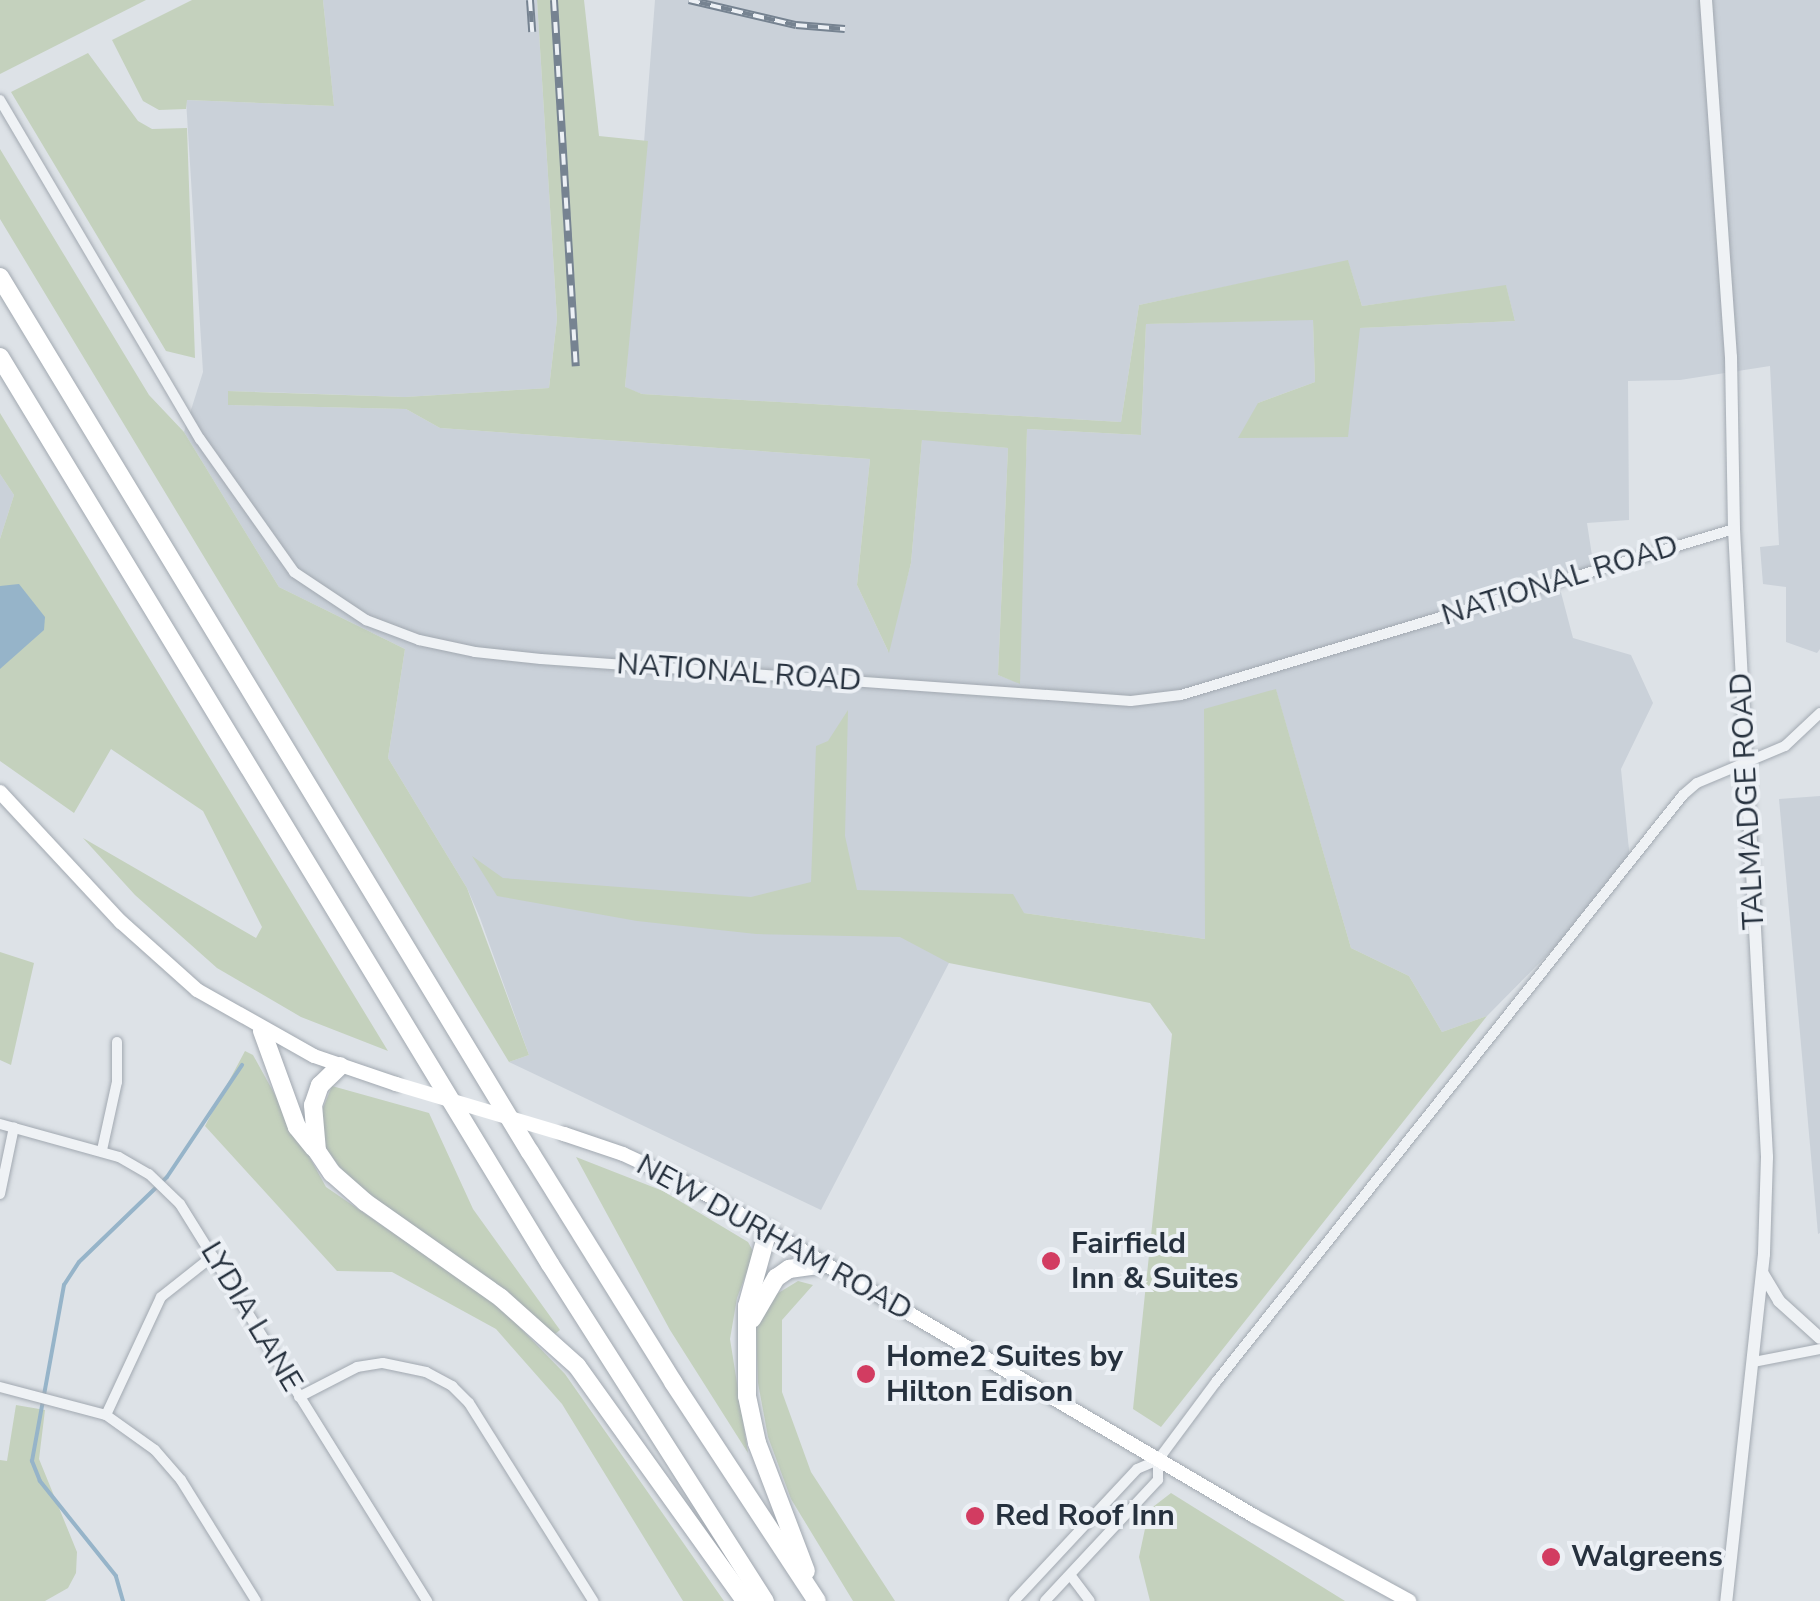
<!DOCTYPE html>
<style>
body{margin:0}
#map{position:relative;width:1820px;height:1601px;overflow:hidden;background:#dde2e7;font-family:"Nunito Sans",sans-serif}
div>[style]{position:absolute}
.built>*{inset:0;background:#cad1d9}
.green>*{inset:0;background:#c4d1bd}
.water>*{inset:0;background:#96b4c9}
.stream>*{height:4px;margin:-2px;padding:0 2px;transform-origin:2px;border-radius:2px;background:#96b4c9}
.roads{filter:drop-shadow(0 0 2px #a2a9b1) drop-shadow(0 0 2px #a2a9b1)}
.minor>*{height:10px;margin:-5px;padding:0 5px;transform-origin:5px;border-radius:5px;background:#eff2f5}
.tertiary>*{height:12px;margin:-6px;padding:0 6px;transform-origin:6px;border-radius:6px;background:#eff2f5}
.secondary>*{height:14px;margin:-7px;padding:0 7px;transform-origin:7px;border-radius:7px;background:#fff}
.motorway>*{height:18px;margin:-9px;padding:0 9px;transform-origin:9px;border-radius:9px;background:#fff}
.rail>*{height:8px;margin-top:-4px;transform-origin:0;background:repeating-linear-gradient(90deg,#ecf0f5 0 11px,#768391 0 22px);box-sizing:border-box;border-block:2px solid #768391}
.secondary-bridge>*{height:14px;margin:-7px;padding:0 7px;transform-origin:7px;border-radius:7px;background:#fff}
.dots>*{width:28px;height:28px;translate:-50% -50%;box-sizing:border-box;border:5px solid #ecf0f5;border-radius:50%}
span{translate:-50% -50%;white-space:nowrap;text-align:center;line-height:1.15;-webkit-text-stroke:8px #ecf0f5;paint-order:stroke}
.street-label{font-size:30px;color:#26313e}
.poi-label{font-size:30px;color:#26313e;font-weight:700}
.left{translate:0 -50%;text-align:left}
</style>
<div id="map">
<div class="built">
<div style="clip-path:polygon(323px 0,537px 0,557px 319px,549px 388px,405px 397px,229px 391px,228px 405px,406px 409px,440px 428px,870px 459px,857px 585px,888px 651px,911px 563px,922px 439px,1008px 448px,998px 675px,1019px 683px,1027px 429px,1141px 435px,1146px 324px,1313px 319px,1315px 382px,1258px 403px,1347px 437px,1359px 328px,1515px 321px,1506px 286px,1362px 306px,1348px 261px,1139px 305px,1121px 422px,642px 394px,625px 388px,655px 0,1820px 0,1820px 649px,1817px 653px,1786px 642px,1786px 587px,1763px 584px,1760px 547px,1779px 545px,1770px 366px,1680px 380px,1628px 381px,1629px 520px,1587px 523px,1595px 575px,1559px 585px,1573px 638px,1631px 655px,1653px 703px,1621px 769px,1631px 870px,1487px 1016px,1442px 1032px,1409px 976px,1351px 948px,1276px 690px,1205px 939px,1024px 913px,949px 963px,821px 1210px,509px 1062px,529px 1055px,480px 918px,467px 888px,388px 758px,405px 649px,279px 587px,184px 432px,203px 372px,186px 100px,334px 106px)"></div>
<div style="clip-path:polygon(0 474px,14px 495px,0 539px)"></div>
<div style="clip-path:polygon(1820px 796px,1820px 1233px,1818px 1234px,1779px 799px)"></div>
</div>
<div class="green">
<div style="clip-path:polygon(0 0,146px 0,0 74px)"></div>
<div style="clip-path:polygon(192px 0,323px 0,334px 106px,187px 100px,186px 109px,159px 110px,143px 101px,112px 40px)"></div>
<div style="clip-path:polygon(537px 0,584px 0,599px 136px,648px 141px,625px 387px,642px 394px,1121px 422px,1139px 305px,1348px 260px,1362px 306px,1506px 285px,1515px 321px,1360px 328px,1348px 437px,1238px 438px,1258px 403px,1315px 382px,1313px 320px,1146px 324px,1141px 435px,1027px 429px,1020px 684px,998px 675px,1008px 448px,922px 440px,911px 563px,889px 653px,857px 585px,870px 459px,440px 428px,406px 409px,228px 405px,228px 391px,405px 397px,549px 388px,557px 319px)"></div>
<div style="clip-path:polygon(88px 53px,138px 121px,152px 129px,187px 128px,195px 358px,166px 351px,11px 92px)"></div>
<div style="clip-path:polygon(0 149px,149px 395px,184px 432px,279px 587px,405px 649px,388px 758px,467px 888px,529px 1055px,509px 1062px,0 219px)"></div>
<div style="clip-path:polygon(0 413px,388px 1051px,301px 1017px,217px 968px,135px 895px,83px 838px,256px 938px,262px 927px,203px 811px,111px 749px,74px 813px,0 761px,0 539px,14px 495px,0 474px)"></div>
<div style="clip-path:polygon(1276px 689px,1351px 948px,1409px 976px,1442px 1032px,1487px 1016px,1161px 1427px,1133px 1409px,1172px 1034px,1150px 1003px,949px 963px,900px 937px,756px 934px,637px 921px,497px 896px,472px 856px,503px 878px,751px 897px,811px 882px,816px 746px,828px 741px,848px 710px,845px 836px,857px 890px,1013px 894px,1024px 913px,1205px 939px,1204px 709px)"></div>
<div style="clip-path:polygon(0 952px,34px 963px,11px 1065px,0 1060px)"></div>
<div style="clip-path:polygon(245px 1051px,253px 1055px,326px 1187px,497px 1304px,565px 1374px,724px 1601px,683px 1601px,562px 1404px,496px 1329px,392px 1272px,337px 1271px,205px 1126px)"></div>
<div style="clip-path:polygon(332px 1086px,429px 1113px,473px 1209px,560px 1330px,555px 1334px,495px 1283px,351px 1183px,323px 1144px,323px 1108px)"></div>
<div style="clip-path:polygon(576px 1157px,663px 1191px,748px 1242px,754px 1253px,737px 1298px,730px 1339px,748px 1453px,670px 1330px)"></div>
<div style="clip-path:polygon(798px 1281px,813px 1285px,782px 1320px,782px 1392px,811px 1472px,895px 1601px,853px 1601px,791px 1499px,768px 1437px,758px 1383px,756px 1327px,775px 1295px)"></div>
<div style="clip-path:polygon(16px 1405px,45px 1410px,39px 1459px,77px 1552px,76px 1573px,68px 1588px,45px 1601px,0 1601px,0 1460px,7px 1461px)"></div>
<div style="clip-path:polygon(1171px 1493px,1195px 1508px,1345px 1601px,1150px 1601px,1139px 1557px,1149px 1510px)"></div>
</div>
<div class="water">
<div style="clip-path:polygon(19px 584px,45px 617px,44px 630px,0 669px,0 586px)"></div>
</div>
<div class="stream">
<div style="left:123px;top:1601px;width:26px;rotate:-106deg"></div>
<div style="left:116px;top:1576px;width:122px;rotate:-128.7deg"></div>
<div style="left:40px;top:1481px;width:22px;rotate:-112deg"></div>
<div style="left:32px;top:1461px;width:179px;rotate:-79.7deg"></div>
<div style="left:64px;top:1285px;width:27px;rotate:-57deg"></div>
<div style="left:79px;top:1262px;width:122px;rotate:-44deg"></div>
<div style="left:167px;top:1177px;width:135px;rotate:-56.2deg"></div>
</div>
<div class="roads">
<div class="minor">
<div style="left:0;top:100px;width:394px;rotate:59.5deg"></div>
<div style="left:200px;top:439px;width:163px;rotate:54.7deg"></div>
<div style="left:294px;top:572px;width:87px;rotate:33.7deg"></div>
<div style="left:366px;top:620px;width:57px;rotate:20.7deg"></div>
<div style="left:419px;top:640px;width:57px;rotate:12.1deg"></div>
<div style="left:475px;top:652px;width:66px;rotate:6.1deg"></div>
<div style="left:541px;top:659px;width:591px;rotate:4.07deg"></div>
<div style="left:1131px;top:701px;width:50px;rotate:-6.8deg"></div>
<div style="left:1181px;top:695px;width:577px;rotate:-16.71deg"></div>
<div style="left:0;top:1124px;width:123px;rotate:15.5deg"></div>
<div style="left:119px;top:1157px;width:34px;rotate:30deg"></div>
<div style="left:149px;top:1174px;width:43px;rotate:44.1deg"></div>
<div style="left:180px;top:1204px;width:468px;rotate:58.1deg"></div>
<div style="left:102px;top:1150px;width:70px;rotate:-77.6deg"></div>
<div style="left:117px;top:1082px;width:40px;rotate:-90deg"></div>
<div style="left:0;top:1194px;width:68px;rotate:-78.2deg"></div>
<div style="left:1754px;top:1362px;width:67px;rotate:-11.1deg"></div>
<div style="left:0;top:1387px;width:110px;rotate:14.8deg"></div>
<div style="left:106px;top:1415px;width:60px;rotate:35.5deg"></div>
<div style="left:155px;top:1450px;width:40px;rotate:49deg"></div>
<div style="left:181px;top:1480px;width:142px;rotate:58.2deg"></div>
<div style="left:299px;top:1397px;width:65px;rotate:-27.3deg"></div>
<div style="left:357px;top:1367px;width:26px;rotate:-9deg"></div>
<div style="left:383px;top:1363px;width:44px;rotate:11.8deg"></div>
<div style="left:426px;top:1372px;width:30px;rotate:28deg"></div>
<div style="left:452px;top:1386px;width:24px;rotate:45deg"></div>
<div style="left:469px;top:1403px;width:234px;rotate:57.9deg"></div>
<div style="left:106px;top:1415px;width:130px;rotate:-65deg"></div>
<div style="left:161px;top:1297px;width:66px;rotate:-38.3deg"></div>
<div style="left:1158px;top:1460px;width:97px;rotate:-53.4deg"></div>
<div style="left:1216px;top:1382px;width:750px;rotate:-51.5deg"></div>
<div style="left:1683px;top:795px;width:18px;rotate:-41deg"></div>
<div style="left:1697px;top:783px;width:95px;rotate:-22.8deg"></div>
<div style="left:1785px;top:746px;width:48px;rotate:-43.3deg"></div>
<div style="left:1071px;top:1576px;width:31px;rotate:53deg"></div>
<div style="left:1014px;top:1601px;width:180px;rotate:-47deg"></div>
<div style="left:1137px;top:1469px;width:23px;rotate:-23deg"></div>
<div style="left:1045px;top:1601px;width:166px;rotate:-47deg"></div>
<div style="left:1158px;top:1480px;width:20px;rotate:-90deg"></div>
</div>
<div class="tertiary">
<div style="left:1706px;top:0;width:358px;rotate:86deg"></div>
<div style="left:1731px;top:357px;width:172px;rotate:89deg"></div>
<div style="left:1734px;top:529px;width:629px;rotate:86.99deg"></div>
<div style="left:1767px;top:1157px;width:97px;rotate:91.8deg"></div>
<div style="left:1764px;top:1254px;width:349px;rotate:96.2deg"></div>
<div style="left:1763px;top:1274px;width:31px;rotate:59deg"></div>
<div style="left:1779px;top:1301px;width:55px;rotate:42.1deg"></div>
</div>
<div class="secondary">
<div style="left:0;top:792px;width:178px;rotate:47.1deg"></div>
<div style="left:121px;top:922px;width:102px;rotate:41.8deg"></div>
<div style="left:197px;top:990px;width:134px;rotate:29.4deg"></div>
<div style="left:314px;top:1056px;width:87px;rotate:18.9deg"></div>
<div style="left:564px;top:1134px;width:62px;rotate:18.7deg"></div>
<div style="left:623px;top:1154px;width:78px;rotate:24.9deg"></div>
<div style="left:694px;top:1187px;width:649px;rotate:30.43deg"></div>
<div style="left:1254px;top:1516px;width:177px;rotate:28.7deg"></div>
</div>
<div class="motorway">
<div style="left:0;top:277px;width:1023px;rotate:58.8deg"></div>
<div style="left:530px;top:1152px;width:271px;rotate:58.1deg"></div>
<div style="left:673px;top:1382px;width:262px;rotate:56.7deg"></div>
<div style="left:0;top:357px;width:1061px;rotate:58.77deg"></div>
<div style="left:550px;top:1264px;width:400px;rotate:57.5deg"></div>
<div style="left:262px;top:1031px;width:102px;rotate:70deg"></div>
<div style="left:297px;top:1127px;width:27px;rotate:51deg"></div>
<div style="left:340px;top:1066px;width:28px;rotate:136deg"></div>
<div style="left:320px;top:1085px;width:21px;rotate:109deg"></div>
<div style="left:313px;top:1105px;width:46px;rotate:85deg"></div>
<div style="left:317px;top:1151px;width:27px;rotate:56deg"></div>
<div style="left:332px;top:1173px;width:44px;rotate:41.3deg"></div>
<div style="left:365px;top:1202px;width:166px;rotate:35.2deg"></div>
<div style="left:501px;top:1298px;width:102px;rotate:41.8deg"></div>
<div style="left:577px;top:1366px;width:289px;rotate:54.4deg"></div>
<div style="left:768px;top:1230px;width:79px;rotate:105.4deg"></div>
<div style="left:747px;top:1306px;width:90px;rotate:90deg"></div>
<div style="left:747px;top:1396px;width:48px;rotate:78deg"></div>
<div style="left:757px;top:1443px;width:137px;rotate:69.1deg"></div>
<div style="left:752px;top:1319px;width:48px;rotate:-59.7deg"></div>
<div style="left:776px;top:1278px;width:16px;rotate:-35deg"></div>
<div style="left:789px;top:1269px;width:36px;rotate:-8deg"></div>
</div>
</div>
<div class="rail">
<div style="left:530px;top:0;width:32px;rotate:86deg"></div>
<div style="left:554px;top:0;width:367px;rotate:86.6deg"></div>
<div style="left:689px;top:0;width:110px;rotate:13.2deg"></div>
<div style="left:796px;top:25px;width:49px;rotate:4.7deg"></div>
</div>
<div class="secondary-bridge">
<div style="left:396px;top:1084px;width:175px;rotate:16.6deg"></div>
</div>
<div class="dots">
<div style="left:1051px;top:1261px;background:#d23c61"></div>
<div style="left:866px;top:1374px;background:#d23c61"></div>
<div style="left:975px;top:1516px;background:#d23c61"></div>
<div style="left:1551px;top:1557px;background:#d23c61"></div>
</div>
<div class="street-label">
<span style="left:1560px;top:581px;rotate:-17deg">NATIONAL ROAD</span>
<span style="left:739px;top:673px;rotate:4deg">NATIONAL ROAD</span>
<span style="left:1748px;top:801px;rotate:-93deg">TALMADGE ROAD</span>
<span style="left:774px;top:1238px;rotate:29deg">NEW DURHAM ROAD</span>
<span style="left:251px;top:1317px;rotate:59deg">LYDIA LANE</span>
</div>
<div class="poi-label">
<span class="left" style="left:1071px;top:1261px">Fairfield<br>Inn &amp; Suites</span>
<span class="left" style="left:886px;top:1374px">Home2 Suites by<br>Hilton Edison</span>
<span class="left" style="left:995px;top:1516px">Red Roof Inn</span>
<span class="left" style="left:1571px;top:1557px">Walgreens</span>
</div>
</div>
